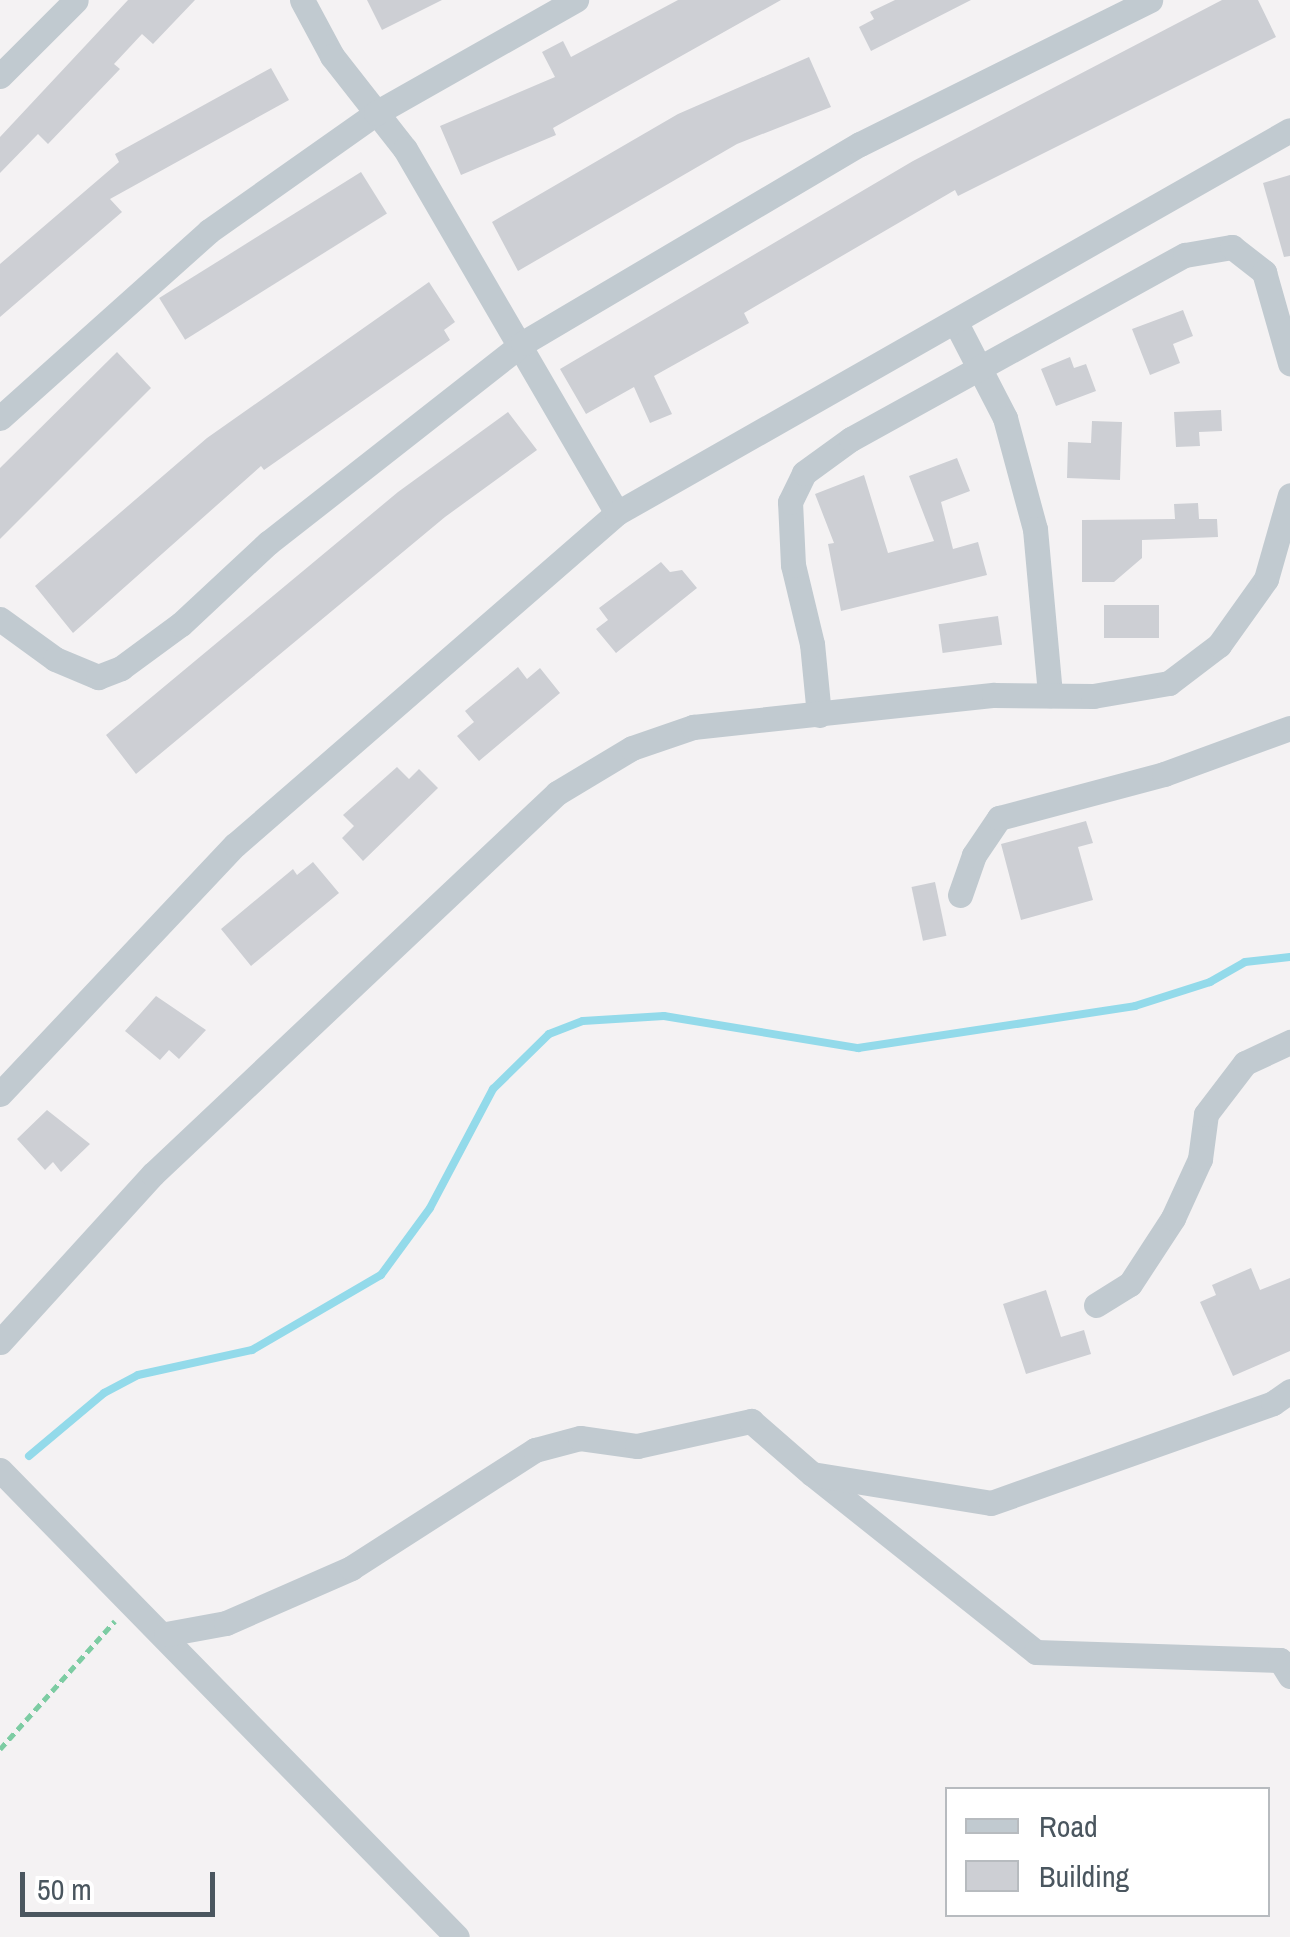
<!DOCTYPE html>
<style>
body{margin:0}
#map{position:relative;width:1290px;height:1937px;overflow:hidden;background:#f4f2f3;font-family:"Archivo Narrow",sans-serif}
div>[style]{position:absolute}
.stream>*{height:8px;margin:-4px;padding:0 4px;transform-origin:4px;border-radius:4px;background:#93daea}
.building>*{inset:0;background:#cdcfd4;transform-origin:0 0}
.path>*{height:5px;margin-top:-2.5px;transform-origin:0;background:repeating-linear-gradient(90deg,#7dcca3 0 8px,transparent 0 13px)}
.minor>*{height:25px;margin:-12.5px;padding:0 12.5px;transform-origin:12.5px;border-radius:12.5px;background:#c1cad0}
span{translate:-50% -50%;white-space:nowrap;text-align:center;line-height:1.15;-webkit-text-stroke:8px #fff;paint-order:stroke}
.legend{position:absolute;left:945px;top:1787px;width:325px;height:130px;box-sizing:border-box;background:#fff;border:2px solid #b7bbbf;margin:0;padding:12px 18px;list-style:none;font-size:30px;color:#4a565f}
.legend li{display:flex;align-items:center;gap:20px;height:50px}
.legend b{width:50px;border:2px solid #b7bbbf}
.scale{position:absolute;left:20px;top:1872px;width:195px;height:45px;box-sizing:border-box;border:5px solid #4a565f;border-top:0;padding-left:12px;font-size:30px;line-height:35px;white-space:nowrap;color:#4a565f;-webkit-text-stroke:8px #fff;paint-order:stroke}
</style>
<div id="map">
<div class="stream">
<div style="left:29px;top:1456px;width:98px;rotate:-40deg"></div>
<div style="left:104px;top:1393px;width:38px;rotate:-28deg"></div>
<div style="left:138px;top:1375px;width:117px;rotate:-12.4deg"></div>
<div style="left:252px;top:1350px;width:149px;rotate:-30.2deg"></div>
<div style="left:381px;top:1275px;width:83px;rotate:-53.8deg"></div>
<div style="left:430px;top:1208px;width:135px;rotate:-62.1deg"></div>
<div style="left:493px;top:1089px;width:78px;rotate:-44.5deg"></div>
<div style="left:549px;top:1034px;width:36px;rotate:-21deg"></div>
<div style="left:583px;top:1021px;width:81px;rotate:-3.5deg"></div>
<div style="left:664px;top:1016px;width:197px;rotate:9.4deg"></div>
<div style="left:858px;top:1048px;width:280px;rotate:-8.6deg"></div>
<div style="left:1135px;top:1006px;width:79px;rotate:-17.7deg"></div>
<div style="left:1210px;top:982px;width:40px;rotate:-29.7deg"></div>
<div style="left:1245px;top:962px;width:45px;rotate:-6.3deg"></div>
</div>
<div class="building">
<div style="clip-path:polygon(128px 0,195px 0,153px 44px,142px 34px,114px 64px,120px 69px,48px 144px,38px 134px,0 173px,0 137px)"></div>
<div style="clip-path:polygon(367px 0,442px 0,382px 30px)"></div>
<div style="clip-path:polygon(678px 0,781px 0,553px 128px,556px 135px,461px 175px,440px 126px,555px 77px,542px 52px,563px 41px,571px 57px)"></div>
<div style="clip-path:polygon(895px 0,971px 0,871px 51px,859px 27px,874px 19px,870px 12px)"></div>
<div style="clip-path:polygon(1222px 0,1258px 0,1276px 37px,958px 196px,955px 190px,744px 313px,749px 323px,654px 376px,672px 414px,650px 423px,634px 387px,586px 414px,560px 369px,913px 161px)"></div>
<div style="clip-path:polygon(809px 57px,831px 107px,737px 144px,518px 271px,492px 222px,678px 114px)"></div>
<div style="clip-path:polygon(271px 68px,289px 100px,110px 199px,122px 212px,0 317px,0 264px,119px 162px,115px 154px)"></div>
<div style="left:361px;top:172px;width:49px;height:238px;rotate:58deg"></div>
<div style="clip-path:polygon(1290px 175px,1290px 256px,1284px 257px,1263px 183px)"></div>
<div style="clip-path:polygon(429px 282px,455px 322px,444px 330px,450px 340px,264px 470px,261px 466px,73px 633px,35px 586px,207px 438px)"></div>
<div style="clip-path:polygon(1183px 310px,1193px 336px,1173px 344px,1180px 363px,1150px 375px,1132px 329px)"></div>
<div style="clip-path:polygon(117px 352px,151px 388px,0 539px,0 468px)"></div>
<div style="clip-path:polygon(1070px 357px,1074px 368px,1086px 364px,1096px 391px,1056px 406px,1041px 369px)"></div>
<div style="clip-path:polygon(1221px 410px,1222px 431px,1199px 432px,1200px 446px,1176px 447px,1174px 412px)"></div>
<div style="clip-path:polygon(508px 412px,537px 450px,445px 517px,136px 774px,106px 735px,398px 492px)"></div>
<div style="clip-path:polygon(1092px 421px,1122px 422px,1120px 480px,1067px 478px,1068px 442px,1091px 443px)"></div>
<div style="clip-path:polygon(957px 458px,970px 491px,941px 502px,953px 549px,978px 542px,987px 575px,841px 611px,828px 544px,834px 543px,815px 494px,864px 475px,888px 553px,934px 541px,909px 476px)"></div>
<div style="clip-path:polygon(1198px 503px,1199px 519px,1217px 519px,1218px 537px,1142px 540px,1142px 558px,1114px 582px,1082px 582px,1082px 520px,1175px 519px,1174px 504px)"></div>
<div style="clip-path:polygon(661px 562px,670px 572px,682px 570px,697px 588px,616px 653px,596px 629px,608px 620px,599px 608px)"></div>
<div style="left:1104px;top:605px;width:55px;height:33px"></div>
<div style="left:998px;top:616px;width:29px;height:60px;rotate:82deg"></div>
<div style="clip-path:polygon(518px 667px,527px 679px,540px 668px,560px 693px,479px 761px,457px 736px,474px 722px,465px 711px)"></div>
<div style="clip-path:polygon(397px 767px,409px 779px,419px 769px,438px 788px,363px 861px,342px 838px,354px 826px,343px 815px)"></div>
<div style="clip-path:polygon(1086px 821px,1093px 843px,1078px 847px,1093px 900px,1021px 920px,1001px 844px)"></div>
<div style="clip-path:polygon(313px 862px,339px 893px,251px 966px,221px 929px,293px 869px,297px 875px)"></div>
<div style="left:935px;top:882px;width:55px;height:24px;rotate:78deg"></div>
<div style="clip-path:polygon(156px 996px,206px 1030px,179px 1059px,169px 1050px,160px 1060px,125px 1031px)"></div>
<div style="clip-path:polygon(47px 1110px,90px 1144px,61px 1172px,53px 1162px,45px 1170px,17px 1139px)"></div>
<div style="clip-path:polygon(1251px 1268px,1260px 1290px,1290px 1278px,1290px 1351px,1233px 1376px,1200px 1302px,1216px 1295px,1212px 1285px)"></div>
<div style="clip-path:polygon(1046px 1290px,1061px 1337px,1084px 1330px,1091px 1354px,1026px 1374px,1003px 1304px)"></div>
</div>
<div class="path">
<div style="left:0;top:1749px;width:172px;rotate:-48.1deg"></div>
</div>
<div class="minor">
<div style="left:302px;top:0;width:64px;rotate:61.8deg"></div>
<div style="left:332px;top:56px;width:118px;rotate:51.9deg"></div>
<div style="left:405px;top:149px;width:421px;rotate:59.8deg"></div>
<div style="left:0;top:76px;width:107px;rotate:-45deg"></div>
<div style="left:956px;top:323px;width:107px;rotate:62.7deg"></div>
<div style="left:1005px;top:418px;width:115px;rotate:74.9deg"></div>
<div style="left:1035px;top:529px;width:167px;rotate:84.8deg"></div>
<div style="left:0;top:418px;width:280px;rotate:-41.8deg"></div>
<div style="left:209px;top:231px;width:204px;rotate:-35.2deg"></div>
<div style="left:376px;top:113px;width:230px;rotate:-29.5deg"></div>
<div style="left:0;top:619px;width:68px;rotate:36deg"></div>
<div style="left:55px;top:659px;width:47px;rotate:22.7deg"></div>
<div style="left:98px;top:677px;width:25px;rotate:-21deg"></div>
<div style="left:121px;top:668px;width:74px;rotate:-36.3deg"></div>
<div style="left:181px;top:624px;width:119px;rotate:-43deg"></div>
<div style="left:268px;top:543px;width:324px;rotate:-38.1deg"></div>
<div style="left:523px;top:343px;width:391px;rotate:-30.6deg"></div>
<div style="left:860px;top:144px;width:324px;rotate:-26.4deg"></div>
<div style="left:819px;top:715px;width:71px;rotate:-95.6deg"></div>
<div style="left:812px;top:644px;width:81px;rotate:-103.5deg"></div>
<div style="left:793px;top:565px;width:63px;rotate:-92.7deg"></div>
<div style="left:790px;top:502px;width:32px;rotate:-64deg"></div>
<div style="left:804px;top:473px;width:58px;rotate:-35.9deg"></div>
<div style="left:851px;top:439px;width:381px;rotate:-28.9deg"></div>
<div style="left:1185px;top:255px;width:48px;rotate:-9.7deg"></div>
<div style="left:1232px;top:247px;width:41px;rotate:38deg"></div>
<div style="left:1264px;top:272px;width:95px;rotate:74.1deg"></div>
<div style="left:960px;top:895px;width:42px;rotate:-70.7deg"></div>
<div style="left:974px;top:855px;width:45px;rotate:-56deg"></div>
<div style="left:999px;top:818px;width:171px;rotate:-14.9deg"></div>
<div style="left:1164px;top:774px;width:134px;rotate:-20.1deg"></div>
<div style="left:0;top:1094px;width:342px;rotate:-46.7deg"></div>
<div style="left:235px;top:845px;width:506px;rotate:-40.99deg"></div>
<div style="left:617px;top:513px;width:774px;rotate:-29.64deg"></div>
<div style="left:1096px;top:1305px;width:40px;rotate:-32deg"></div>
<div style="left:1130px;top:1284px;width:79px;rotate:-56.9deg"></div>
<div style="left:1173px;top:1218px;width:65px;rotate:-65.4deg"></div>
<div style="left:1200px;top:1159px;width:45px;rotate:-82.4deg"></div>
<div style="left:1206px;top:1114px;width:64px;rotate:-52.6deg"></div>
<div style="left:1245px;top:1063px;width:50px;rotate:-25deg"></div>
<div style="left:0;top:1342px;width:227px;rotate:-47.7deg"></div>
<div style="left:153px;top:1174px;width:555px;rotate:-43.32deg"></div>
<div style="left:557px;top:793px;width:87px;rotate:-31deg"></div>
<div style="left:632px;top:748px;width:65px;rotate:-19deg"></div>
<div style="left:693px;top:727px;width:303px;rotate:-6.1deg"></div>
<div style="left:994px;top:695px;width:99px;rotate:0.6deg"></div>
<div style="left:1093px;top:696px;width:77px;rotate:-9.7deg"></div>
<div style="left:1169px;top:683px;width:63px;rotate:-37.2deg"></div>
<div style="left:1219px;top:645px;width:81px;rotate:-54.5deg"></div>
<div style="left:1266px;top:579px;width:87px;rotate:-74.1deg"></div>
<div style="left:0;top:1470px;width:653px;rotate:45.62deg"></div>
<div style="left:816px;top:1477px;width:281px;rotate:38.5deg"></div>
<div style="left:1036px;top:1652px;width:244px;rotate:1.9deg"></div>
<div style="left:1280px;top:1660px;width:19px;rotate:58deg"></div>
<div style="left:166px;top:1634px;width:61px;rotate:-10.4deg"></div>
<div style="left:226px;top:1623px;width:137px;rotate:-23.7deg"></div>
<div style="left:351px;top:1568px;width:219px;rotate:-32.7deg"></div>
<div style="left:535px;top:1450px;width:47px;rotate:-14.9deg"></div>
<div style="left:580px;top:1438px;width:58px;rotate:8deg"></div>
<div style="left:637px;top:1446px;width:117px;rotate:-12.4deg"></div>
<div style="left:751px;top:1421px;width:81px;rotate:41deg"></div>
<div style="left:812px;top:1474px;width:181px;rotate:9.2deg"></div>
<div style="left:991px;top:1503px;width:299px;rotate:-19.5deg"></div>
<div style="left:1273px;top:1403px;width:21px;rotate:-35deg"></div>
</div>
<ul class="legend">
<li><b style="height:12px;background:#c1cad0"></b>Road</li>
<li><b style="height:28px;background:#cdcfd4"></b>Building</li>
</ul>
<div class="scale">50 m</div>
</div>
